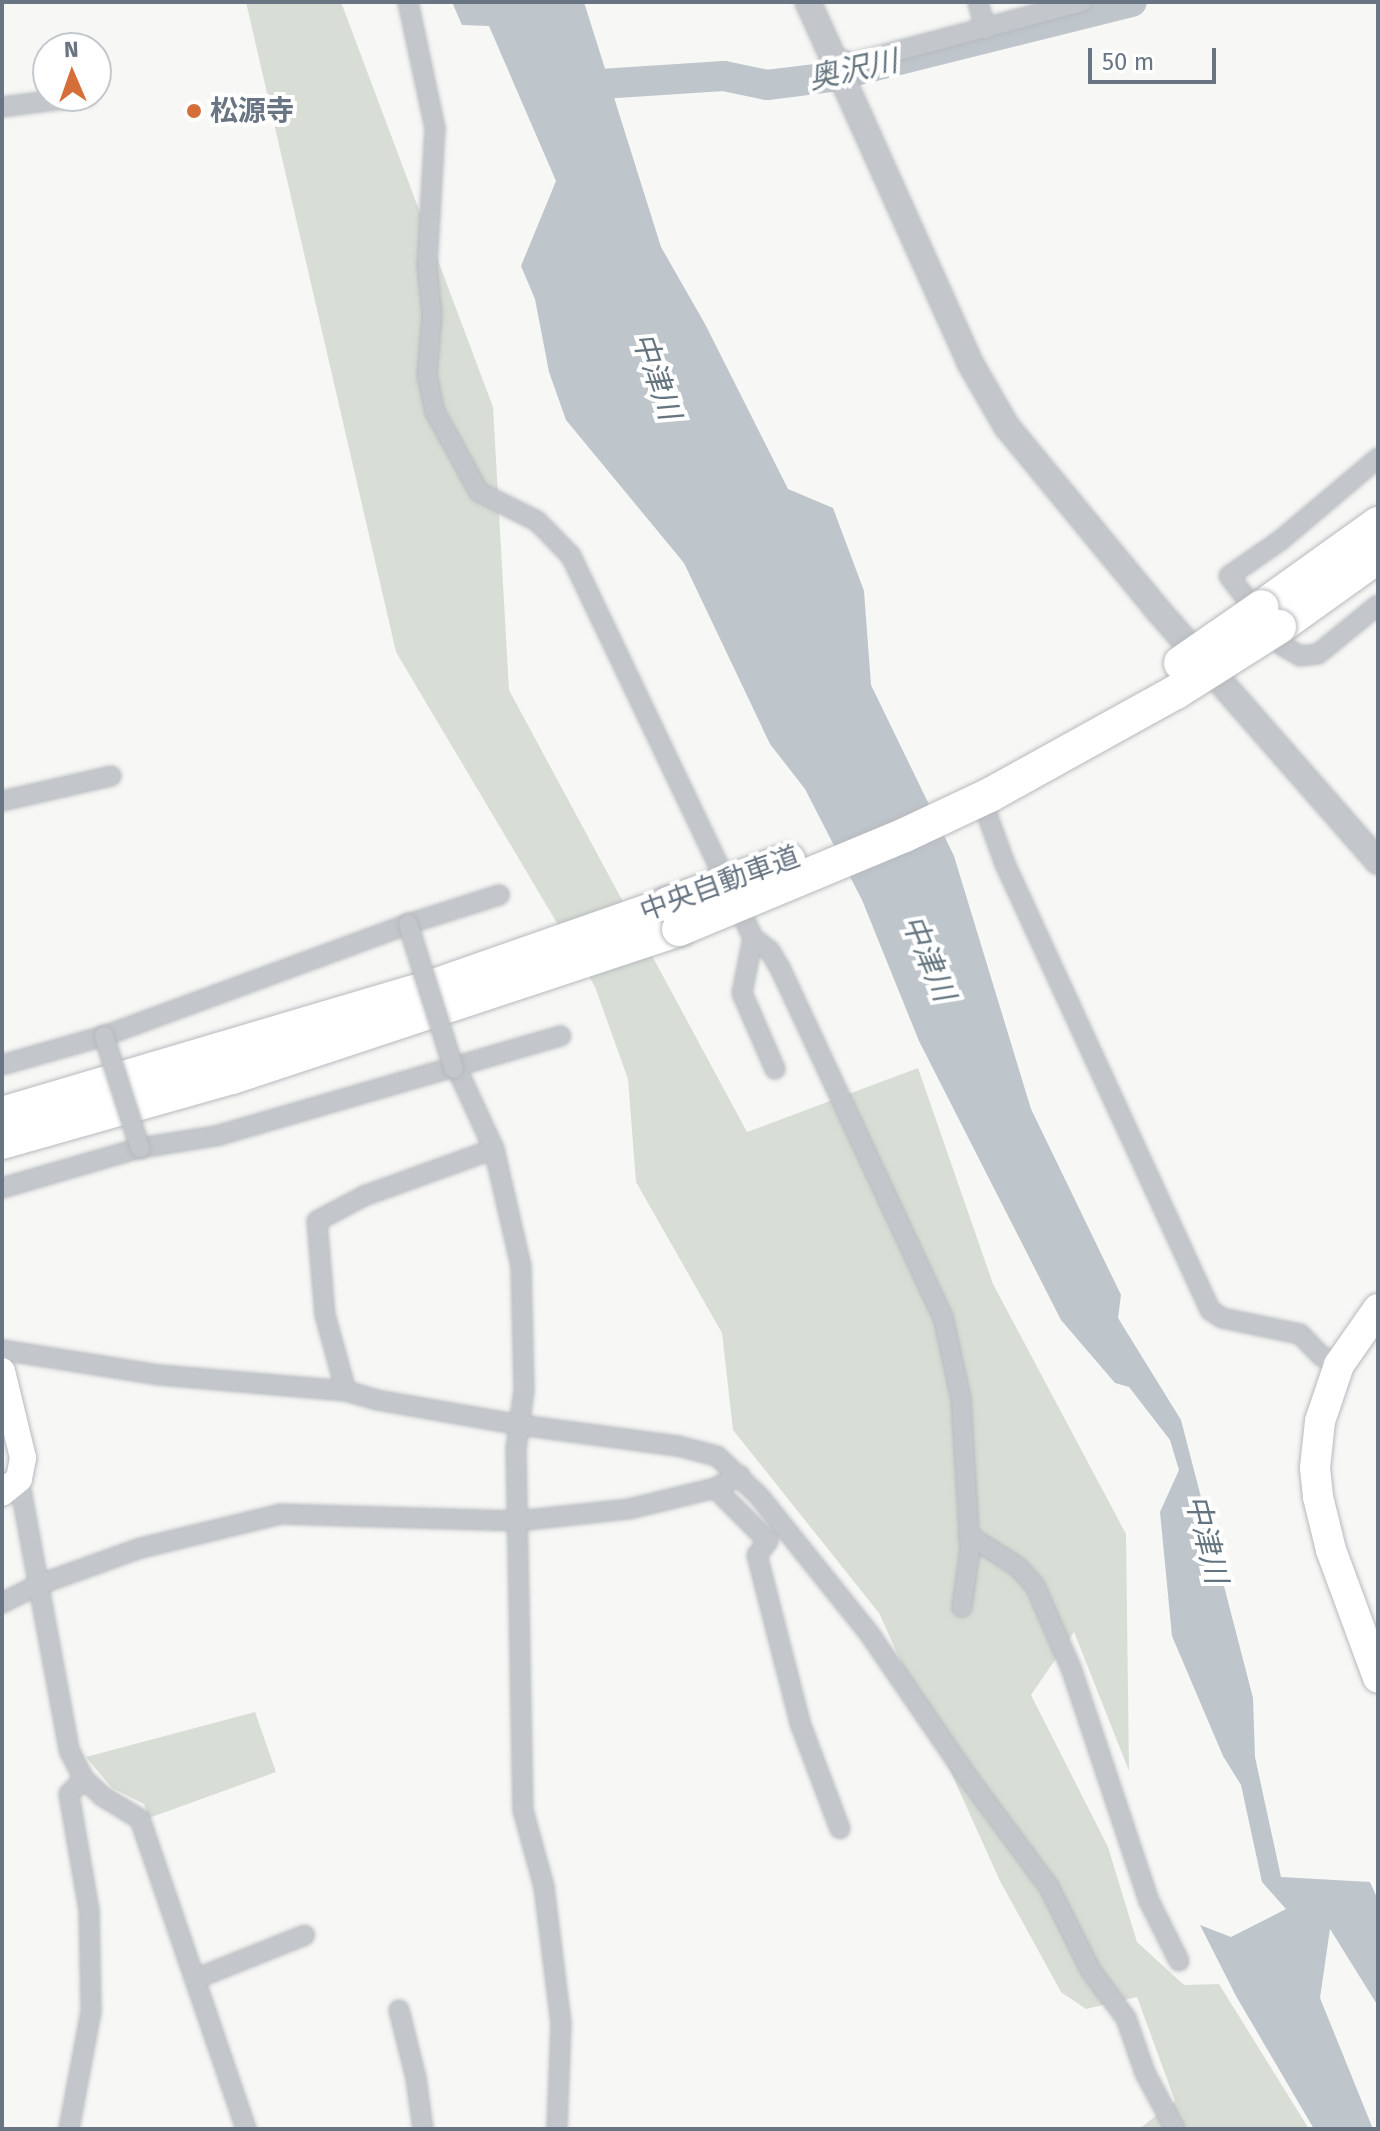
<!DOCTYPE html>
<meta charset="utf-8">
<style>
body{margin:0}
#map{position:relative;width:1380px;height:2131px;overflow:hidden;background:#f7f7f5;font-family:"Fira Sans","Noto Sans JP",sans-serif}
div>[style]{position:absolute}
.green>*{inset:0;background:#d8ded6}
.water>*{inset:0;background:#bec5cb}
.river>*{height:30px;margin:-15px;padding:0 15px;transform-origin:15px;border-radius:15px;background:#bec5cb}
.roads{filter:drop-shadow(0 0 2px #b6babe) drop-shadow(0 0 2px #b6babe)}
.minor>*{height:18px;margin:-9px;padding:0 9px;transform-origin:9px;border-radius:9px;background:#c3c6ca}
.tertiary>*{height:24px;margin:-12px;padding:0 12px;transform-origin:12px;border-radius:12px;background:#c3c6ca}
.secondary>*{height:26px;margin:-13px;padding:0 13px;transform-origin:13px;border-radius:13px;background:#fff}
.trunk>*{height:30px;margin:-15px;padding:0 15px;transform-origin:15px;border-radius:15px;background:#fff}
.motorway>*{height:34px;margin:-17px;padding:0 17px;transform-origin:17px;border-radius:17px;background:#fff}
.bridges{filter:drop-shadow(0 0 2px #b6b9bc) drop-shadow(0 0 2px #b6b9bc)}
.minor-bridge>*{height:18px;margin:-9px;padding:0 9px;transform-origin:9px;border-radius:9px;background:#c3c6ca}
.motorway-bridge>*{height:34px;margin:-17px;padding:0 17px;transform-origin:17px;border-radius:17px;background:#fff}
.dots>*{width:22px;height:22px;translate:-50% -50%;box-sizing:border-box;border:4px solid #fff;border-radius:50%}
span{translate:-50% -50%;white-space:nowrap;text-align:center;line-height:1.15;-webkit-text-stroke:8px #fff;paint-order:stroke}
.poi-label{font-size:28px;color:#697583;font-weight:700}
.left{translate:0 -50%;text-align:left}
.street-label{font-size:28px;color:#697583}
.water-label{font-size:30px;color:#65757f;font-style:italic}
.frame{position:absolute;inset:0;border:4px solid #697583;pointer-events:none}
.north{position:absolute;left:32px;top:32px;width:80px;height:80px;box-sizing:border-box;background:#fff;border:2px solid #c3c8cd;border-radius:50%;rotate:358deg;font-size:22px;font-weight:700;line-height:32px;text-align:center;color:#697583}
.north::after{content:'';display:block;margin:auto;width:28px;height:36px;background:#d56e38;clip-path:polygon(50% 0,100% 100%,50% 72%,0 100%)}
.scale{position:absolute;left:1088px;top:48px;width:128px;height:36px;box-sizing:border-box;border:4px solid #697583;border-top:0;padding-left:10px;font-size:24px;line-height:28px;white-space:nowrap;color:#697583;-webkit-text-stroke:6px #fff;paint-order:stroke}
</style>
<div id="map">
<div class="green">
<div style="clip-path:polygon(246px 2px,341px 2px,493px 407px,509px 690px,747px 1132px,918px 1068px,993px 1284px,1126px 1534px,1129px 1771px,1074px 1632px,1031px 1695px,1108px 1847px,1137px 1942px,1184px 1985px,1219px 1984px,1309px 2129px,1139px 2129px,1175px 2101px,1137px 1997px,1086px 2009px,1061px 1992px,1000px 1881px,879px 1613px,733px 1430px,722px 1333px,636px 1182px,628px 1079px,595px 987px,396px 652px)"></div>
<div style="clip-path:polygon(255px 1712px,276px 1772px,149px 1818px,144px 1804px,112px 1788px,86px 1757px)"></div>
</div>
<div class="water">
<div style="clip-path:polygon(452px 2px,584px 2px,661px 247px,705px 324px,788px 489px,833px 508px,864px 591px,871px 685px,954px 856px,1031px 1109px,1121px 1295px,1118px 1318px,1181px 1420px,1253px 1698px,1255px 1757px,1281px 1877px,1370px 1882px,1378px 1900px,1378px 2006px,1330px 1929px,1320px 1998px,1373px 2129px,1314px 2129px,1236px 1996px,1200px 1925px,1231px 1937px,1286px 1909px,1262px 1882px,1241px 1785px,1223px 1756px,1172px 1636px,1160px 1512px,1179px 1470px,1170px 1440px,1129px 1387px,1115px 1383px,1061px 1320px,919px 1041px,862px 900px,805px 789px,770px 744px,684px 563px,566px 420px,549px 372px,535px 299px,521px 266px,556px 181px,489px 26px,462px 25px)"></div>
</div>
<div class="river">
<div style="left:570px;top:86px;width:154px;rotate:-3.7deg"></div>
<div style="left:724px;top:76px;width:44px;rotate:11.8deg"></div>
<div style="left:767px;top:85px;width:64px;rotate:-7.1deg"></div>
<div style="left:831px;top:77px;width:310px;rotate:-14deg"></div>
</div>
<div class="roads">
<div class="minor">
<div style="left:408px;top:2px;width:129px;rotate:77.9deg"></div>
<div style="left:435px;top:128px;width:138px;rotate:93.3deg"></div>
<div style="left:427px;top:266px;width:49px;rotate:84.2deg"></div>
<div style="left:432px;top:315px;width:60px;rotate:94.8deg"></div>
<div style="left:427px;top:375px;width:38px;rotate:78deg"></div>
<div style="left:435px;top:412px;width:91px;rotate:61.2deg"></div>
<div style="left:479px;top:492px;width:65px;rotate:26.6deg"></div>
<div style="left:537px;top:521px;width:49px;rotate:45.8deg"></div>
<div style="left:571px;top:556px;width:423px;rotate:64.5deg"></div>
<div style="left:753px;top:938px;width:56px;rotate:101.3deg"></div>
<div style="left:742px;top:993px;width:83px;rotate:66.5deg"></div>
<div style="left:978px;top:2px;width:28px;rotate:75deg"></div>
<div style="left:832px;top:57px;width:22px;rotate:16deg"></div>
<div style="left:853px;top:63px;width:237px;rotate:-14.9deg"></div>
<div style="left:2px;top:107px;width:86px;rotate:-7.4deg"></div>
<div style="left:1378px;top:458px;width:127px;rotate:139.8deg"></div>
<div style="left:1281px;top:540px;width:63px;rotate:145.3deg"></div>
<div style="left:1229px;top:576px;width:88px;rotate:52.4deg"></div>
<div style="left:1283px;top:646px;width:20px;rotate:30deg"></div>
<div style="left:1300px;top:656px;width:18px;rotate:-6deg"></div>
<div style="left:1318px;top:654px;width:77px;rotate:-39.2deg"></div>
<div style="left:2px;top:801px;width:112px;rotate:-12.9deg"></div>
<div style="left:985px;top:809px;width:59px;rotate:70deg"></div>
<div style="left:1005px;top:864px;width:491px;rotate:65.3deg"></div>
<div style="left:1210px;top:1310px;width:14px;rotate:34deg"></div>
<div style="left:1222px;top:1318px;width:80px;rotate:11.6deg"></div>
<div style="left:1300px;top:1334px;width:30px;rotate:46deg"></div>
<div style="left:1321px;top:1356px;width:20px;rotate:27deg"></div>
<div style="left:753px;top:938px;width:21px;rotate:37deg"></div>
<div style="left:770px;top:951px;width:20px;rotate:60deg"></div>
<div style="left:780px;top:968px;width:385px;rotate:65deg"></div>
<div style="left:943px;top:1317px;width:84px;rotate:77.6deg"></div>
<div style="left:961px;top:1399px;width:150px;rotate:86.6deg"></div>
<div style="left:970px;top:1549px;width:59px;rotate:97.9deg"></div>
<div style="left:2px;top:1065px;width:106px;rotate:-15.9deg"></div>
<div style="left:104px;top:1036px;width:324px;rotate:-20.2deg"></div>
<div style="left:408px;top:924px;width:96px;rotate:-17.7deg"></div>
<div style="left:457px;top:1069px;width:88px;rotate:65.2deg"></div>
<div style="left:494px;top:1149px;width:120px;rotate:77deg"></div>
<div style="left:521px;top:1266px;width:124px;rotate:88.6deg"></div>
<div style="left:524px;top:1390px;width:60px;rotate:97.7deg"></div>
<div style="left:516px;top:1449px;width:361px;rotate:88.9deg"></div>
<div style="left:523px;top:1810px;width:80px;rotate:74.7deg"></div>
<div style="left:544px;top:1887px;width:138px;rotate:82.9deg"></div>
<div style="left:561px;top:2024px;width:105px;rotate:92.2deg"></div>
<div style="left:2px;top:1188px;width:144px;rotate:-16.2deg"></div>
<div style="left:140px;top:1148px;width:77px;rotate:-9deg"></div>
<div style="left:216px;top:1136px;width:359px;rotate:-16.2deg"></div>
<div style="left:2px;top:1350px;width:160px;rotate:9deg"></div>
<div style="left:160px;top:1375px;width:187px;rotate:4.9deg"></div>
<div style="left:346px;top:1391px;width:32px;rotate:16deg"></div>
<div style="left:377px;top:1400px;width:145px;rotate:9.9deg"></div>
<div style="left:520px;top:1425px;width:159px;rotate:7.6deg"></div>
<div style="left:678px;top:1446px;width:40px;rotate:14.4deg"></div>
<div style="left:717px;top:1456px;width:58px;rotate:43.6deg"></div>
<div style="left:759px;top:1496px;width:179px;rotate:51.3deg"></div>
<div style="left:871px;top:1636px;width:173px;rotate:55.6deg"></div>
<div style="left:969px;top:1779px;width:134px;rotate:53.5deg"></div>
<div style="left:1049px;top:1887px;width:94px;rotate:63.4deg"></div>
<div style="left:1091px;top:1971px;width:59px;rotate:53.3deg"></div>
<div style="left:1126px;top:2018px;width:58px;rotate:70.9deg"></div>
<div style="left:1145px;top:2073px;width:64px;rotate:61.8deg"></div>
<div style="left:346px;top:1391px;width:79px;rotate:-105.4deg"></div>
<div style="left:325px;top:1315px;width:94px;rotate:-94.9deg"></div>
<div style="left:317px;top:1221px;width:53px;rotate:-28deg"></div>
<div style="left:364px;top:1196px;width:138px;rotate:-19.9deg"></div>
<div style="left:19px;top:1479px;width:276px;rotate:79.5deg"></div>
<div style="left:69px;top:1750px;width:33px;rotate:63deg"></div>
<div style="left:84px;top:1779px;width:25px;rotate:43deg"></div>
<div style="left:102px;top:1796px;width:44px;rotate:31.2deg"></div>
<div style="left:140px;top:1819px;width:328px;rotate:71.1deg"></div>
<div style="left:715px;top:1488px;width:75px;rotate:45deg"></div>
<div style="left:768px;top:1541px;width:18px;rotate:128deg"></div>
<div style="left:757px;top:1555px;width:173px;rotate:75.6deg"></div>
<div style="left:800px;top:1723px;width:113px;rotate:69.3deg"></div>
<div style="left:968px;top:1535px;width:59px;rotate:32.6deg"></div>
<div style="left:1018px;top:1567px;width:25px;rotate:48deg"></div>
<div style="left:1035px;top:1586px;width:90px;rotate:66.3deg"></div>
<div style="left:1071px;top:1668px;width:246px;rotate:71.5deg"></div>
<div style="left:1149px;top:1901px;width:67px;rotate:63.4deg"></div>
<div style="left:2px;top:1603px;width:40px;rotate:-26.6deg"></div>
<div style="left:38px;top:1585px;width:109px;rotate:-19.8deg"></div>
<div style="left:141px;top:1548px;width:143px;rotate:-13.7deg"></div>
<div style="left:280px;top:1514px;width:238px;rotate:1.7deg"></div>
<div style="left:518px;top:1521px;width:112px;rotate:-6.2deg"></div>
<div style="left:629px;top:1509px;width:89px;rotate:-13.7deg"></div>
<div style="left:715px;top:1488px;width:28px;rotate:-27deg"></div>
<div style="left:195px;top:1979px;width:118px;rotate:-21.8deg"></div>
<div style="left:399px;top:2010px;width:70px;rotate:76deg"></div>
<div style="left:416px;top:2078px;width:51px;rotate:82.2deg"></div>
<div style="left:69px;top:2129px;width:120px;rotate:-79.4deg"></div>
<div style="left:91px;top:2011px;width:101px;rotate:-91.1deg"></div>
<div style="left:89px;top:1910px;width:118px;rotate:-99.8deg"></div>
<div style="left:69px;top:1794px;width:21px;rotate:-45deg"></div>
</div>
<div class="tertiary">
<div style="left:808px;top:2px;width:396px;rotate:65.8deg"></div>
<div style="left:970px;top:363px;width:74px;rotate:60deg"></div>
<div style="left:1007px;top:427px;width:234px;rotate:50.5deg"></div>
<div style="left:1156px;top:608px;width:337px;rotate:48.8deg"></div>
</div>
<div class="secondary">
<div style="left:2px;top:1371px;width:89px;rotate:76.4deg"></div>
<div style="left:23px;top:1458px;width:21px;rotate:101deg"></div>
<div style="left:19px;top:1479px;width:22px;rotate:141deg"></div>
</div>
<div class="trunk">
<div style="left:1378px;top:1309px;width:68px;rotate:124.9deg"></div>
<div style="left:1339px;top:1365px;width:59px;rotate:108.7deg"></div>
<div style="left:1320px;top:1421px;width:47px;rotate:96.1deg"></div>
<div style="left:1315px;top:1468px;width:29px;rotate:84deg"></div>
<div style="left:1318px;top:1497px;width:55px;rotate:76.2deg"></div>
<div style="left:1331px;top:1550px;width:136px;rotate:69.8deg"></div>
</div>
<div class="motorway">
<div style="left:1262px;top:607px;width:143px;rotate:-35.6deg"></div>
<div style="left:1279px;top:627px;width:122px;rotate:-35.6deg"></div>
<div style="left:2px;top:1114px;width:454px;rotate:-16.5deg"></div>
<div style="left:437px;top:985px;width:245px;rotate:-19.3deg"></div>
<div style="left:2px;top:1142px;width:239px;rotate:-15.8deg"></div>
<div style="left:232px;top:1077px;width:471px;rotate:-18.3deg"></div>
</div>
</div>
<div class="bridges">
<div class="minor-bridge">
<div style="left:408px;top:924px;width:152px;rotate:72.4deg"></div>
<div style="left:104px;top:1036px;width:118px;rotate:72.2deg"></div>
</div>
<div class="motorway-bridge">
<div style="left:1181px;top:663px;width:98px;rotate:-34.7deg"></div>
<div style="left:668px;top:904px;width:128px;rotate:-20.1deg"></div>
<div style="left:679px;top:929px;width:245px;rotate:-22.6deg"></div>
<div style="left:905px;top:835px;width:94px;rotate:-25.2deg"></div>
<div style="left:990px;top:795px;width:213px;rotate:-29deg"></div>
<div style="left:1176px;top:692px;width:122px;rotate:-32.3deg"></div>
</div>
</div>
<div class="dots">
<div style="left:194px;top:111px;background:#d56e38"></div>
</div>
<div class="poi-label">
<span class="left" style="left:210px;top:111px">松源寺</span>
</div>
<div class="street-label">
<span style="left:720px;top:884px;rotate:-20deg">中央自動車道</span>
</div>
<div class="water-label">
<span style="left:853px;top:70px;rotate:-12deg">奥沢川</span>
<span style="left:656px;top:376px;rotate:71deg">中津川</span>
<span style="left:928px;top:958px;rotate:67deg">中津川</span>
<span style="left:1206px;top:1539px;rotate:76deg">中津川</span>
</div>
<div class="frame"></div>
<div class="north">N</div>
<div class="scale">50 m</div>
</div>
